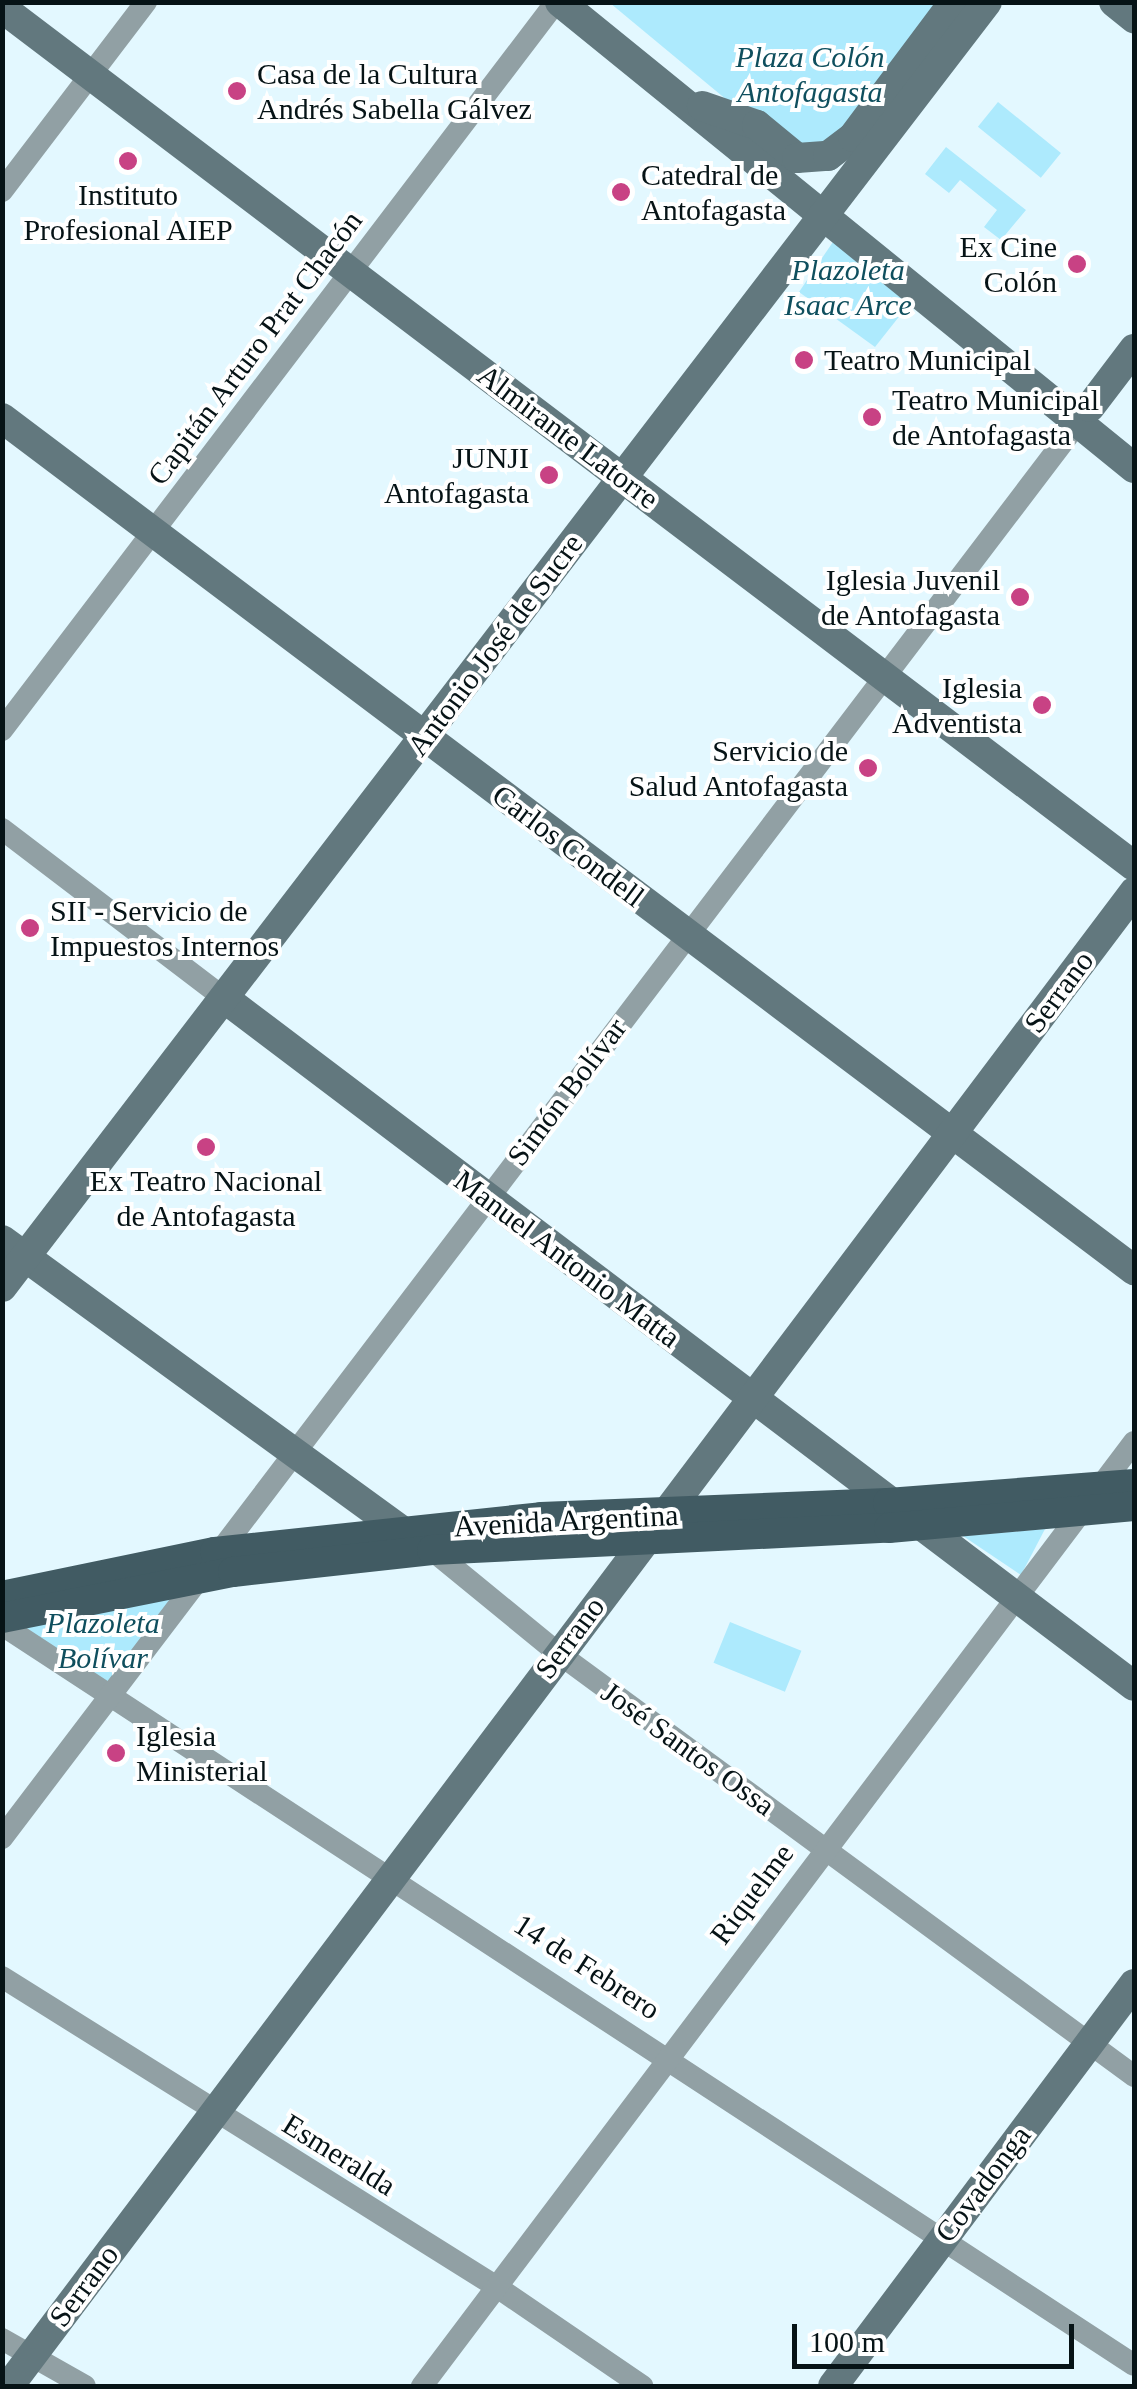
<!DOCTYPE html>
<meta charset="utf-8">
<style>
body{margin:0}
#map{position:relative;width:1137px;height:2389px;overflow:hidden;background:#e3f8ff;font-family:"Times New Roman",serif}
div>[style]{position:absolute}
.green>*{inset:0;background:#adeafd;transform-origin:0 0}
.street>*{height:22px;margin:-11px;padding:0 11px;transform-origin:11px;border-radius:11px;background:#91a0a4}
.secondary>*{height:30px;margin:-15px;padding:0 15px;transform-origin:15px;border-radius:15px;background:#62787e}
.primary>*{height:30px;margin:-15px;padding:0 15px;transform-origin:15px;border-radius:15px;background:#415b63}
.dots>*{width:28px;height:28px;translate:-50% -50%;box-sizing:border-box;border:5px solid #fff;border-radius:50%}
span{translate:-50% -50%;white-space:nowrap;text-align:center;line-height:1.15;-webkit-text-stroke:8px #fff;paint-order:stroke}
.park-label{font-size:30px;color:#0f4f5e;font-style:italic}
.poi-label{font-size:30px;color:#061316}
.left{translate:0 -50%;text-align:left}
.right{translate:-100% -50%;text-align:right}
.street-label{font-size:30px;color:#061316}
.frame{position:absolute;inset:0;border:5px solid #061316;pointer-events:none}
.scale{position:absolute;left:792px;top:2324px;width:282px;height:45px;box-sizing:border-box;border:5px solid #061316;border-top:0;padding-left:12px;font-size:30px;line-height:35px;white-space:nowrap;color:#061316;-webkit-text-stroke:8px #fff;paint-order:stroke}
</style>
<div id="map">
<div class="green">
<div style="clip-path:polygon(610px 3px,954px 3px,818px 160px,757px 125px)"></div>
<div style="left:998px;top:102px;width:81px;height:32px;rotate:39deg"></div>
<div style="clip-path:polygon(946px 147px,1026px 210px,1001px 240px,984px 227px,997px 210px,960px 180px,949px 193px,925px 174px)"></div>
<div style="clip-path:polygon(837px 236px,913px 299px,875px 347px,799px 292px)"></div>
<div style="clip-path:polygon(1045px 1529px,1021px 1575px,963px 1536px)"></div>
<div style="clip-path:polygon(194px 1580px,109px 1691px,3px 1625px)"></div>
<div style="left:730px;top:1622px;width:77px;height:44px;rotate:22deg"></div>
</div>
<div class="street">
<div style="left:2px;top:191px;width:238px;rotate:-52.7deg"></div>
<div style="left:2px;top:730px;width:915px;rotate:-52.73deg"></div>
<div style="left:2px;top:829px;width:279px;rotate:37.3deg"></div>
<div style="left:432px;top:1550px;width:163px;rotate:39.3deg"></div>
<div style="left:558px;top:1653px;width:715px;rotate:36.29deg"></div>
<div style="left:2px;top:1625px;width:1352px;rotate:33.17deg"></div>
<div style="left:2px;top:1838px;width:1791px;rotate:-52.76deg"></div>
<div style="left:2px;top:1977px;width:584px;rotate:32.06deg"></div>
<div style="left:497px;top:2287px;width:176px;rotate:34.3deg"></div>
<div style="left:2px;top:2339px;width:95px;rotate:29.5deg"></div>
<div style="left:422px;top:2386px;width:1182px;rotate:-52.98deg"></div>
</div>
<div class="secondary">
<div style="left:560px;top:2px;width:739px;rotate:39.07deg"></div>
<div style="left:1114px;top:2px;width:26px;rotate:39deg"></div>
<div style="left:2px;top:8px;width:1420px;rotate:37.16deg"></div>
<div style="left:702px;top:106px;width:58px;rotate:19.1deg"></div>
<div style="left:757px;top:125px;width:52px;rotate:39.5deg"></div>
<div style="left:797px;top:158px;width:31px;rotate:-4deg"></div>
<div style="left:828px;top:156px;width:31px;rotate:-37deg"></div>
<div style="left:853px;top:137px;width:169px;rotate:-53.2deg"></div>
<div style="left:1090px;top:407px;width:73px;rotate:-52.8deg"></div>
<div style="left:2px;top:418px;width:1417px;rotate:36.97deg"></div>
<div style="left:224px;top:998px;width:1141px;rotate:37.09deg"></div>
<div style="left:2px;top:1240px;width:512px;rotate:36.02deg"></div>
<div style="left:2px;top:1287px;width:1619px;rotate:-52.53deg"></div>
<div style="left:9px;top:2386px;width:1870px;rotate:-53.02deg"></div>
<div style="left:833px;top:2386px;width:502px;rotate:-53.18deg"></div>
</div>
<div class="primary">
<div style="left:2px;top:1596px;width:217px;rotate:-11.7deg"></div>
<div style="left:215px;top:1552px;width:328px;rotate:-6.1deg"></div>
<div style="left:541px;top:1517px;width:347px;rotate:-2.3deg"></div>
<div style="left:888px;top:1503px;width:247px;rotate:-4.4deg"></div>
<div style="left:2px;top:1618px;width:236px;rotate:-11.3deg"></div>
<div style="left:233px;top:1572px;width:200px;rotate:-6.3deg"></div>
<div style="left:432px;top:1550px;width:458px;rotate:-2.8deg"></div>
<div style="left:889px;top:1528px;width:246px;rotate:-5.1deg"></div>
</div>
<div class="dots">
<div style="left:237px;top:91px;background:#c84284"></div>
<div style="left:128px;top:161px;background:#c84284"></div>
<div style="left:621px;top:192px;background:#c84284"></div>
<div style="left:1077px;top:264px;background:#c84284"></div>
<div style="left:804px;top:360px;background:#c84284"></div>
<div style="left:872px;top:417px;background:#c84284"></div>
<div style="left:549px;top:475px;background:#c84284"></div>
<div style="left:1020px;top:597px;background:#c84284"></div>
<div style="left:1042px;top:705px;background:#c84284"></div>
<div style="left:868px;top:768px;background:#c84284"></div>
<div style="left:30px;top:928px;background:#c84284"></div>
<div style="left:206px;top:1147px;background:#c84284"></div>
<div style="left:116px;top:1753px;background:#c84284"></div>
</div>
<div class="park-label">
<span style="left:810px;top:74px">Plaza Colón<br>Antofagasta</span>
<span style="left:848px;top:287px">Plazoleta<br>Isaac Arce</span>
<span style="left:103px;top:1640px">Plazoleta<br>Bolívar</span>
</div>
<div class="poi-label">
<span class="left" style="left:257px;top:91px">Casa de la Cultura<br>Andrés Sabella Gálvez</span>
<span class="left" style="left:641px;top:192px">Catedral de<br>Antofagasta</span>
<span style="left:128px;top:212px">Instituto<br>Profesional AIEP</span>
<span class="right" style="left:1057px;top:264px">Ex Cine<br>Colón</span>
<span class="left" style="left:824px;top:360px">Teatro Municipal</span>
<span class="left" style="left:892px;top:417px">Teatro Municipal<br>de Antofagasta</span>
<span class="right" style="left:529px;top:475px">JUNJI<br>Antofagasta</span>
<span class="right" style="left:1000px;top:597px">Iglesia Juvenil<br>de Antofagasta</span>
<span class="right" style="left:1022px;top:705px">Iglesia<br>Adventista</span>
<span class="right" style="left:848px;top:768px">Servicio de<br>Salud Antofagasta</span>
<span class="left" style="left:50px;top:928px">SII - Servicio de<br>Impuestos Internos</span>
<span style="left:206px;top:1198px">Ex Teatro Nacional<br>de Antofagasta</span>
<span class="left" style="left:136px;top:1753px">Iglesia<br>Ministerial</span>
</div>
<div class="street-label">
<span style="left:255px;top:348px;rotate:-53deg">Capitán Arturo Prat Chacón</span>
<span style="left:568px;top:437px;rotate:37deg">Almirante Latorre</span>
<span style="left:495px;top:645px;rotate:-53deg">Antonio José de Sucre</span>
<span style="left:568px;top:846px;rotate:37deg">Carlos Condell</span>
<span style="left:1059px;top:992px;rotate:-53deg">Serrano</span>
<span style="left:567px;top:1092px;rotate:-53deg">Simón Bolívar</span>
<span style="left:567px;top:1259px;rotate:37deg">Manuel Antonio Matta</span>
<span style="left:566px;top:1521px;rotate:-3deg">Avenida Argentina</span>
<span style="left:570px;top:1638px;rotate:-53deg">Serrano</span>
<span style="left:688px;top:1749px;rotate:36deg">José Santos Ossa</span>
<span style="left:752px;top:1894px;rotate:-53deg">Riquelme</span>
<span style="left:587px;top:1967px;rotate:33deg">14 de Febrero</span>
<span style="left:339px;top:2155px;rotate:32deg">Esmeralda</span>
<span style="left:983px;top:2184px;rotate:-53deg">Covadonga</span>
<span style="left:84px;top:2286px;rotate:-53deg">Serrano</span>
</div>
<div class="frame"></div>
<div class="scale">100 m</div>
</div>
